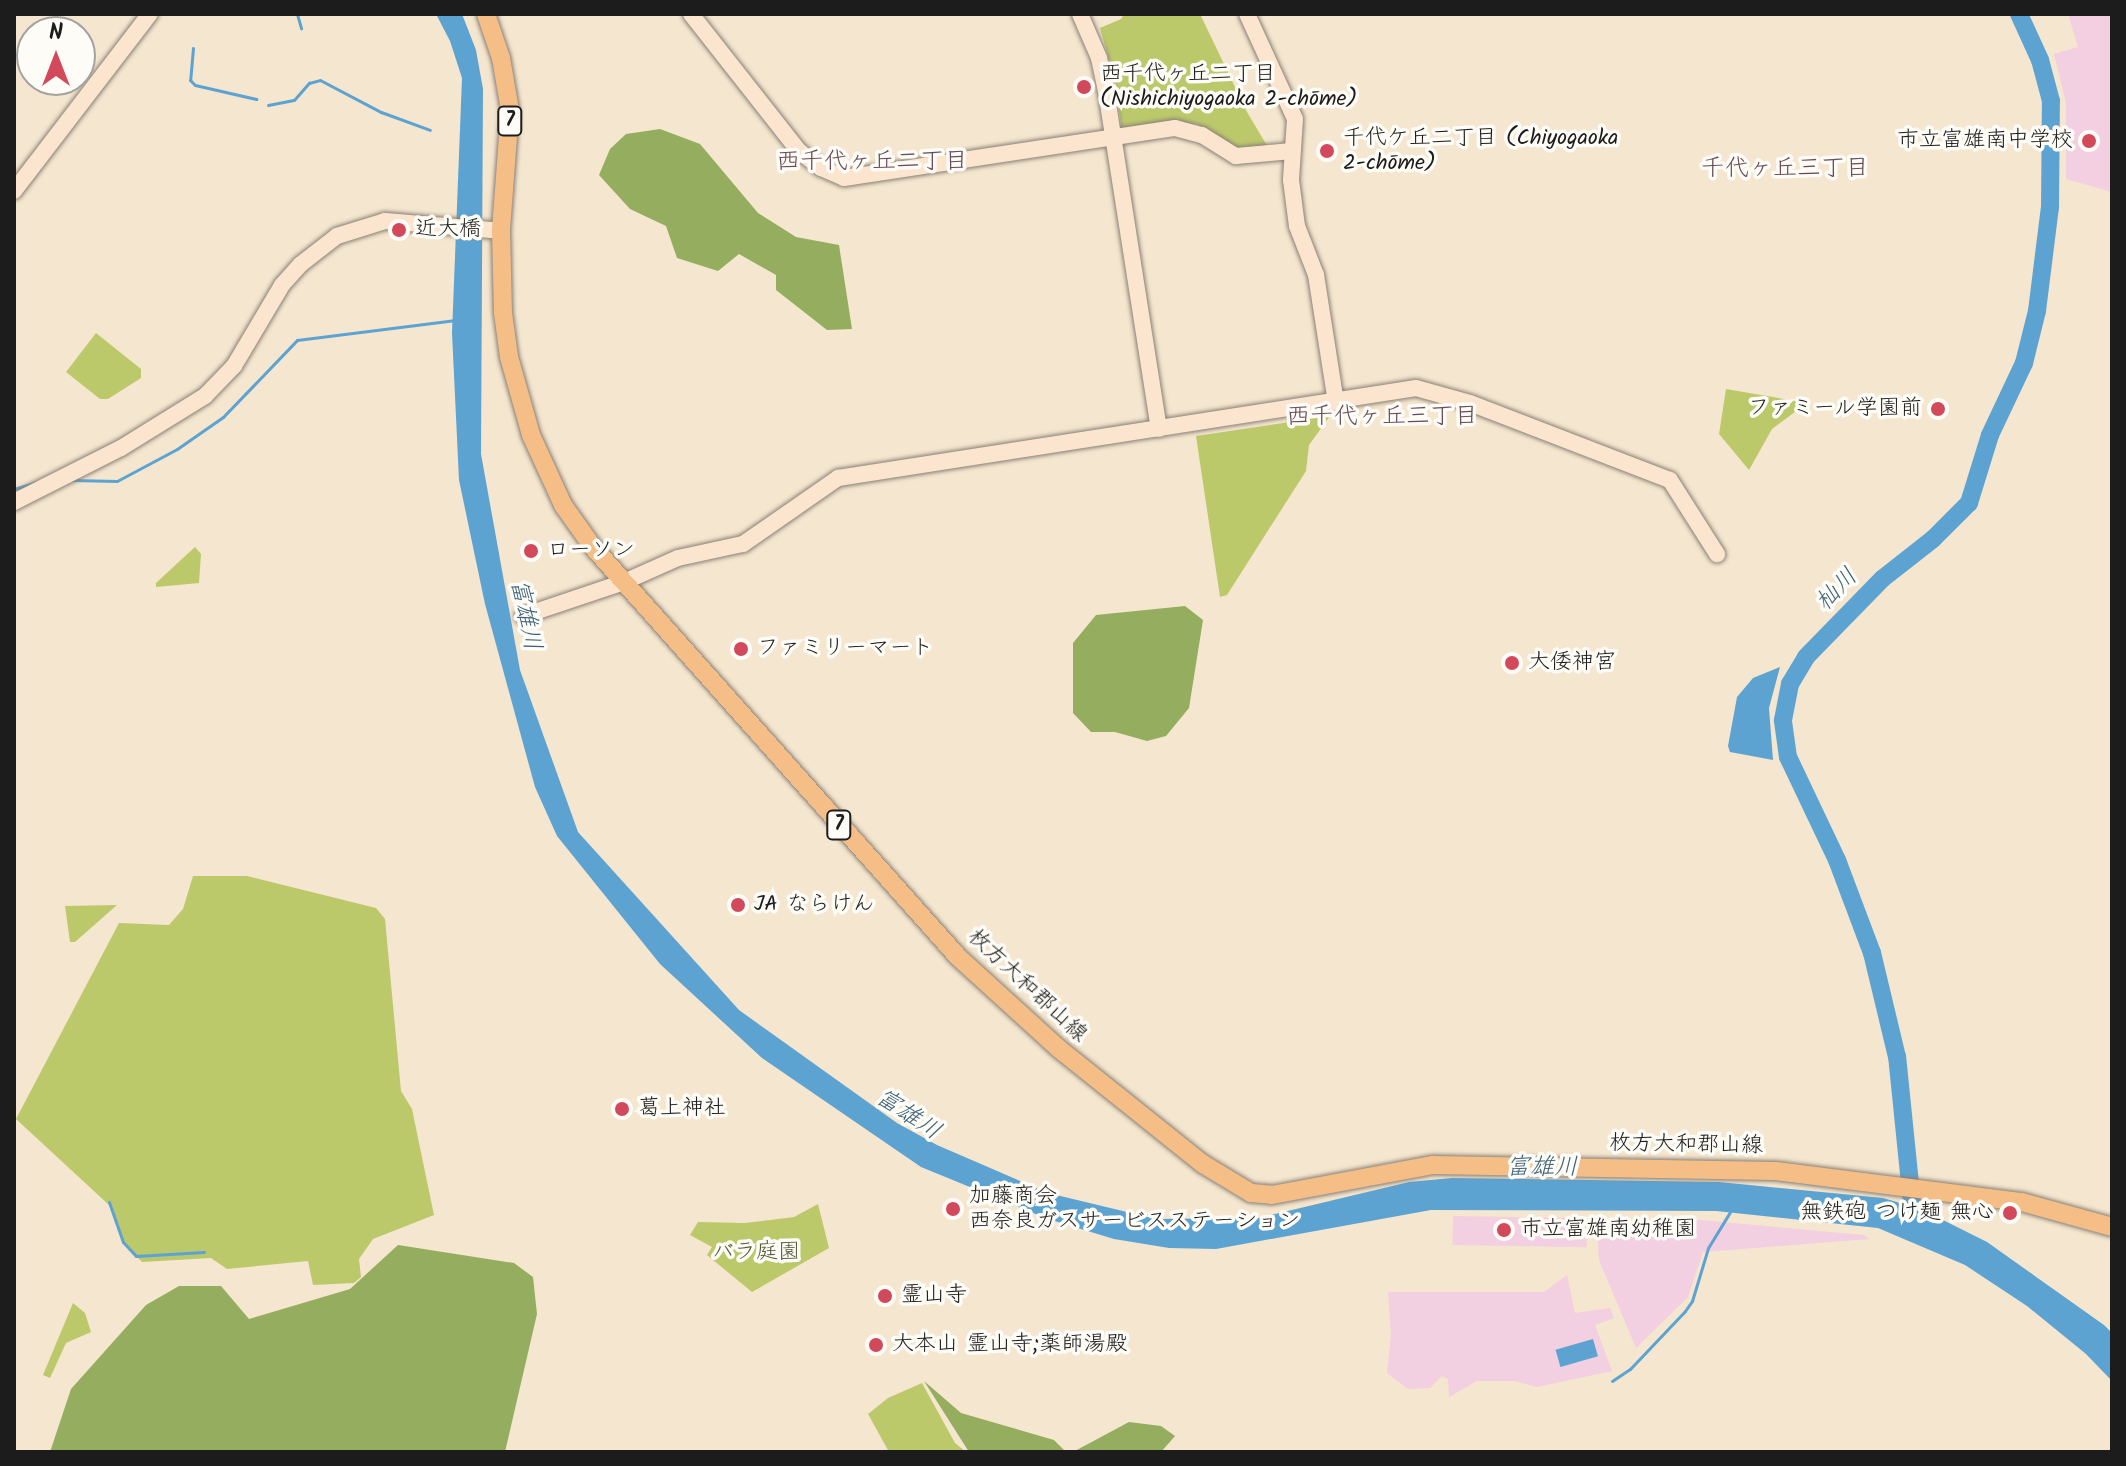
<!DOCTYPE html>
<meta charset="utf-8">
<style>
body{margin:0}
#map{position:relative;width:2126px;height:1466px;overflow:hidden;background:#f5e6cf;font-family:Kalam,"Klee One",sans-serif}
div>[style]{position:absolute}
.built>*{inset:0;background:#f2cfe1;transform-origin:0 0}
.green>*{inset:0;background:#bcc96b}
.forest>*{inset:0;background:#95ad5f}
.water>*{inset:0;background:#5da3d2;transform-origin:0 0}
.stream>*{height:3px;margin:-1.5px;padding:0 1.5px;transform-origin:1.5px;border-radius:1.5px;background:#5da3d2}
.river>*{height:18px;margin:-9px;padding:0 9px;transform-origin:9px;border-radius:9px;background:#5da3d2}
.roads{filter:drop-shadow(0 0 2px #888176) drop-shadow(0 0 2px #888176)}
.secondary>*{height:16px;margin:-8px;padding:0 8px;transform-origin:8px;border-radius:8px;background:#fbe5cf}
.primary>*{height:18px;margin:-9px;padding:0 9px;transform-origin:9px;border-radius:9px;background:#f6be87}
.dots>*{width:22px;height:22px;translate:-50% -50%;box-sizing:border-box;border:4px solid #fdfcf7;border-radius:50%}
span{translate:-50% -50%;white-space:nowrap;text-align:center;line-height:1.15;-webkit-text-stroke:7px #fdfcf7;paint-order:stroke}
.shield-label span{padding:2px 6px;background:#fdfcf7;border:2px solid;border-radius:6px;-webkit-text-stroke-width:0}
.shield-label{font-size:20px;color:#1c1c1c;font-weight:700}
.poi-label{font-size:22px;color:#1c1c1c}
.left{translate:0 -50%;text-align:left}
.right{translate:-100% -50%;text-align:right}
.street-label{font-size:22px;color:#1c1c1c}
.park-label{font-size:22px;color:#545938}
.neighbourhood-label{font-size:24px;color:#694c58}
.water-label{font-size:24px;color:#3c6077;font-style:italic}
.frame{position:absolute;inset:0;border:16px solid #1c1c1c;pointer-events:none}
.north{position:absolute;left:16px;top:16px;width:80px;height:80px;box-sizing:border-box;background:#fdfcf7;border:2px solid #a3a29f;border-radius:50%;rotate:0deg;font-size:22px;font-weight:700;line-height:32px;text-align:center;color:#1c1c1c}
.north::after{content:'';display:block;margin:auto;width:28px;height:36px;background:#d1495b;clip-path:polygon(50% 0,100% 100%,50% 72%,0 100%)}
</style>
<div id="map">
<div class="built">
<div style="clip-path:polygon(2068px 14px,2112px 14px,2112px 192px,2066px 179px,2066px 103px,2054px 54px,2078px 47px)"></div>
<div style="left:1453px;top:1216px;width:134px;height:29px;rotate:1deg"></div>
<div style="clip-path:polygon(1700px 1220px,1864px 1235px,1869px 1239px,1703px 1252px,1688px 1297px,1636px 1348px,1599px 1260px,1597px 1224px)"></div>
<div style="clip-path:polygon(1567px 1275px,1575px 1313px,1610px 1308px,1614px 1318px,1595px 1325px,1612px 1371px,1537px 1387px,1515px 1381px,1477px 1381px,1449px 1397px,1448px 1379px,1442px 1376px,1430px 1388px,1408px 1389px,1387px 1373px,1391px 1335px,1388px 1292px,1544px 1292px)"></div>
</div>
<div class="green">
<div style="clip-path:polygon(1124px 14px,1200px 14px,1247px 112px,1269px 149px,1247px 151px,1233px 146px,1196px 124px,1122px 131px,1115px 81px,1100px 28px,1121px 19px)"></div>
<div style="clip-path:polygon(96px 333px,141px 369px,141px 378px,108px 399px,100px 399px,66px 372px)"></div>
<div style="clip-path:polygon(1726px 389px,1807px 403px,1772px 429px,1749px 470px,1719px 434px)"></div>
<div style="clip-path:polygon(1330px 416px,1309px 445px,1306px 471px,1227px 595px,1220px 597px,1196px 436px)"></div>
<div style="clip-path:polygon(195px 547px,201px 554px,199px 583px,156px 587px,156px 583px)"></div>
<div style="clip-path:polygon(193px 876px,247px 876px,376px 908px,385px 919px,401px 1091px,412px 1109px,434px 1215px,373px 1239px,359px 1259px,361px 1277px,354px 1283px,313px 1285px,308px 1261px,227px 1269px,211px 1258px,142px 1262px,123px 1242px,109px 1205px,16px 1119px,119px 923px,169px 925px,183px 909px)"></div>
<div style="clip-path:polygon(117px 905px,75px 942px,70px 942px,65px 906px)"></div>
<div style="clip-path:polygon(818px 1204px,829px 1248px,752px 1292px,707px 1255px,712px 1247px,690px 1235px,698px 1222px,745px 1223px,794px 1217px)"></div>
<div style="clip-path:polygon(73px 1303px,85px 1313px,91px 1332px,66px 1343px,50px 1378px,43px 1375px)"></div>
<div style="clip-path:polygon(922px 1383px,955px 1443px,966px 1452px,889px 1452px,868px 1414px,888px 1398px)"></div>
</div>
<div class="forest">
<div style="clip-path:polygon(660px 129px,700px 144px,758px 213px,796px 237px,839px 245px,852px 329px,827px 330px,776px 290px,776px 275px,739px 254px,718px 271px,677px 258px,666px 226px,630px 209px,599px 175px,610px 149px,626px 134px)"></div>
<div style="clip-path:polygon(1185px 606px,1203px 620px,1189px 708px,1166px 736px,1147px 741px,1115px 732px,1091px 732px,1073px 713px,1073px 643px,1096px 615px)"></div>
<div style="clip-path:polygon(398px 1245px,514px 1263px,533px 1277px,537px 1314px,505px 1452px,50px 1452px,71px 1389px,146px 1305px,179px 1286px,221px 1286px,249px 1319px,350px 1289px)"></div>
<div style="clip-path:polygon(924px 1381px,961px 1413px,1054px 1440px,1066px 1452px,969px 1452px)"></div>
<div style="clip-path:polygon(1129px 1422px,1161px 1426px,1175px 1436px,1161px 1452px,1073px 1452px)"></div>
</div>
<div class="water">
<div style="clip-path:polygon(436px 14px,462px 14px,476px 50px,483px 89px,481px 454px,520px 670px,578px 832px,739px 1010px,897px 1123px,937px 1145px,1048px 1193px,1156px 1219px,1259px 1218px,1409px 1182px,1452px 1178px,1719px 1182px,1883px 1198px,1921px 1209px,1987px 1242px,2104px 1325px,2112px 1333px,2112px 1381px,2086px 1354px,2027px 1306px,1965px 1265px,1878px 1228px,1716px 1211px,1431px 1210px,1216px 1249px,1169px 1248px,1114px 1239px,1048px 1219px,921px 1167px,762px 1058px,660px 964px,557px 836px,535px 787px,485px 604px,459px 480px,452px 333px,462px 78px,450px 41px)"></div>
<div style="clip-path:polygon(1780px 667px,1769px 708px,1773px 760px,1730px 752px,1728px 746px,1737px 697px,1753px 678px)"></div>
<div style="left:1593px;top:1339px;width:18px;height:39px;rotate:74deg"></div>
</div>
<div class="stream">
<div style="left:297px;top:14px;width:15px;rotate:74deg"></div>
<div style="left:193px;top:48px;width:32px;rotate:95deg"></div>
<div style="left:190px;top:80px;width:7px;rotate:45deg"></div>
<div style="left:195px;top:85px;width:63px;rotate:12.9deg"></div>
<div style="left:14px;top:56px;width:20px;rotate:-27deg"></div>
<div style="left:268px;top:105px;width:26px;rotate:-11deg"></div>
<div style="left:294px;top:100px;width:23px;rotate:-49deg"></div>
<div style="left:309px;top:83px;width:11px;rotate:-15deg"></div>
<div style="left:320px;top:80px;width:69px;rotate:27.7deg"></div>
<div style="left:381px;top:112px;width:52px;rotate:20.2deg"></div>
<div style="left:72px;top:480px;width:45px;rotate:1.3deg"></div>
<div style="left:117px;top:481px;width:68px;rotate:-28.1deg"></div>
<div style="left:177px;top:449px;width:56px;rotate:-34.8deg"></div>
<div style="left:223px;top:417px;width:107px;rotate:-46.1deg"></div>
<div style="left:297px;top:340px;width:160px;rotate:-7.2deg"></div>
<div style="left:14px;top:489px;width:31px;rotate:-17deg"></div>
<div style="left:109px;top:1202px;width:42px;rotate:70.7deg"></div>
<div style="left:123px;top:1242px;width:19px;rotate:47deg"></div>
<div style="left:136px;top:1256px;width:68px;rotate:-3.4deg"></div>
<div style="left:1612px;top:1381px;width:22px;rotate:-34deg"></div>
<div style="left:1630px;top:1369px;width:80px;rotate:-46.5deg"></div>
<div style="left:1685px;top:1311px;width:12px;rotate:-55deg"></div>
<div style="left:1692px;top:1301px;width:55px;rotate:-73.2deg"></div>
<div style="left:1708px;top:1248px;width:42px;rotate:-58.6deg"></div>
</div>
<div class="river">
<div style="left:1914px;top:1223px;width:167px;rotate:-95.8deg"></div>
<div style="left:1897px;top:1057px;width:107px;rotate:-103.5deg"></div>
<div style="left:1872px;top:953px;width:99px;rotate:-110.6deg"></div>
<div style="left:1837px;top:860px;width:114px;rotate:-115.4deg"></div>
<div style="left:1788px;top:757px;width:37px;rotate:-98deg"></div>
<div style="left:1783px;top:720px;width:37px;rotate:-79deg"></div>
<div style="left:1790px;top:684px;width:31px;rotate:-59deg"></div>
<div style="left:1806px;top:657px;width:109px;rotate:-45.7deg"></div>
<div style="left:1882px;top:579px;width:65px;rotate:-38.1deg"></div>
<div style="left:1933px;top:539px;width:51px;rotate:-45deg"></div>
<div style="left:1969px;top:503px;width:71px;rotate:-72.8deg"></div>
<div style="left:1990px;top:435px;width:80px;rotate:-64.7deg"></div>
<div style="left:2024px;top:363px;width:54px;rotate:-76deg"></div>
<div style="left:2037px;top:311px;width:105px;rotate:-82.9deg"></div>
<div style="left:2050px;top:207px;width:106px;rotate:-89.5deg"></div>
<div style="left:2051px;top:101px;width:42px;rotate:-105deg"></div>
<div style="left:2040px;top:60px;width:51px;rotate:-114.5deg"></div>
</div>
<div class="roads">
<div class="secondary">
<div style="left:691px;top:14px;width:174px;rotate:51.8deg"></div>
<div style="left:799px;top:151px;width:28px;rotate:38deg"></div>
<div style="left:821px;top:168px;width:25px;rotate:23deg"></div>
<div style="left:844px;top:178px;width:335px;rotate:-8.6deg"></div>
<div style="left:1175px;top:128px;width:28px;rotate:15deg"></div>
<div style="left:1202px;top:135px;width:40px;rotate:32deg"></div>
<div style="left:1236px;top:156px;width:56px;rotate:-5.1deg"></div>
<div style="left:1080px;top:14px;width:48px;rotate:66.6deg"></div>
<div style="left:1099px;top:58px;width:34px;rotate:78deg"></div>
<div style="left:1106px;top:91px;width:342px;rotate:81.1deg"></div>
<div style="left:1247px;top:14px;width:115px;rotate:65.4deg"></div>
<div style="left:1295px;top:119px;width:61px;rotate:93.8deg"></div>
<div style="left:1291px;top:180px;width:46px;rotate:82.6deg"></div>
<div style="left:1297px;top:226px;width:53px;rotate:68.8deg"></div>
<div style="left:1316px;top:275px;width:129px;rotate:81.1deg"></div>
<div style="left:14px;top:191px;width:223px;rotate:-52.5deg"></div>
<div style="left:14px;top:502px;width:120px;rotate:-26.8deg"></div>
<div style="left:121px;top:448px;width:99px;rotate:-31.8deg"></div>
<div style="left:205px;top:396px;width:42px;rotate:-46deg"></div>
<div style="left:234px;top:366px;width:94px;rotate:-59.3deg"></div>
<div style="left:282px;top:285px;width:28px;rotate:-48deg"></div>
<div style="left:301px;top:264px;width:46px;rotate:-37.9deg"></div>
<div style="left:337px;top:236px;width:50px;rotate:-17.4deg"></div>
<div style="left:385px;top:221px;width:116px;rotate:4.9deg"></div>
<div style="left:523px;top:616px;width:107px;rotate:-18.6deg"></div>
<div style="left:624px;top:582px;width:59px;rotate:-24deg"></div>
<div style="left:678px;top:558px;width:66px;rotate:-12.2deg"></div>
<div style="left:743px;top:544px;width:116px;rotate:-34.8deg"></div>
<div style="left:838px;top:478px;width:585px;rotate:-8.85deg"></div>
<div style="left:1416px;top:388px;width:56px;rotate:15.5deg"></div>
<div style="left:1470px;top:403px;width:214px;rotate:21.1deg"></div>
<div style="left:1670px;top:480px;width:88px;rotate:57.6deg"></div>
</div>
<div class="primary">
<div style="left:486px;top:14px;width:46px;rotate:71.2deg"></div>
<div style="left:501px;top:58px;width:53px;rotate:80.2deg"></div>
<div style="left:510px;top:110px;width:121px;rotate:94.3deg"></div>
<div style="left:501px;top:231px;width:82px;rotate:88.6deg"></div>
<div style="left:503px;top:313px;width:44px;rotate:82.2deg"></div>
<div style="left:509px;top:357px;width:81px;rotate:74.2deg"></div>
<div style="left:531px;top:435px;width:77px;rotate:65.4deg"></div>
<div style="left:563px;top:505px;width:50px;rotate:54.7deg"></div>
<div style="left:592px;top:546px;width:550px;rotate:48.31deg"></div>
<div style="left:958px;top:957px;width:135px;rotate:42.3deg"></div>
<div style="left:1058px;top:1048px;width:186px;rotate:38.7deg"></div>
<div style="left:1203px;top:1164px;width:56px;rotate:31.1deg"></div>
<div style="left:1251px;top:1193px;width:21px;rotate:5deg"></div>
<div style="left:1272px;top:1195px;width:164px;rotate:-10.6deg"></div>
<div style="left:1433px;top:1165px;width:343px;rotate:1deg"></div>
<div style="left:1776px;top:1171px;width:248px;rotate:7.2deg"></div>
<div style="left:2022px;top:1202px;width:93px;rotate:15.5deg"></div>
</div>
</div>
<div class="dots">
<div style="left:1084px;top:87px;background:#d1495b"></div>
<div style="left:2089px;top:141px;background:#d1495b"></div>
<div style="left:1327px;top:151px;background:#d1495b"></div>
<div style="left:399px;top:230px;background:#d1495b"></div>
<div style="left:1938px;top:409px;background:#d1495b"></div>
<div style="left:531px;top:551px;background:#d1495b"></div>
<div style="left:741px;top:649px;background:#d1495b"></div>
<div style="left:1512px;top:663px;background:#d1495b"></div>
<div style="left:738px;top:905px;background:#d1495b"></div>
<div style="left:622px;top:1109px;background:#d1495b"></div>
<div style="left:953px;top:1209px;background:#d1495b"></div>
<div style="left:2010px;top:1213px;background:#d1495b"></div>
<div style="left:1504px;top:1230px;background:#d1495b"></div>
<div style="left:885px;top:1296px;background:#d1495b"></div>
<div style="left:876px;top:1345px;background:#d1495b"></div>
</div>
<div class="shield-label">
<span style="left:510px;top:121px">7</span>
<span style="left:839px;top:825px">7</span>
</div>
<div class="poi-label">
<span class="left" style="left:1100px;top:87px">西千代ヶ丘二丁目<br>(Nishichiyogaoka 2-chōme)</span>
<span class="left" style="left:1343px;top:151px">千代ケ丘二丁目 (Chiyogaoka<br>2-chōme)</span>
<span class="right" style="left:2073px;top:141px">市立富雄南中学校</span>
<span class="left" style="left:415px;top:230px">近大橋</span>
<span class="right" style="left:1922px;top:409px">ファミール学園前</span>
<span class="left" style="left:547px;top:551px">ローソン</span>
<span class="left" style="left:757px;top:649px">ファミリーマート</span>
<span class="left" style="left:1528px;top:663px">大倭神宮</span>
<span class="left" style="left:754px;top:905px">JA ならけん</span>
<span class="left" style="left:638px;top:1109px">葛上神社</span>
<span class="left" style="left:969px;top:1209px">加藤商会<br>西奈良ガスサービスステーション</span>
<span class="right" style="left:1994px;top:1213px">無鉄砲 つけ麺 無心</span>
<span class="left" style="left:1520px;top:1230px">市立富雄南幼稚園</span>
<span class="left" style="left:901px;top:1296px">霊山寺</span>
<span class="left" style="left:892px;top:1345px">大本山 霊山寺;薬師湯殿</span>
</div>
<div class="street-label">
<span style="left:1027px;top:986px;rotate:43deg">枚方大和郡山線</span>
<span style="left:1686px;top:1145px;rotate:1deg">枚方大和郡山線</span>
</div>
<div class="park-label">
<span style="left:756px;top:1253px">バラ庭園</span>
</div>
<div class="neighbourhood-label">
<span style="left:872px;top:162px">西千代ヶ丘二丁目</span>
<span style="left:1785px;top:169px">千代ヶ丘三丁目</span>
<span style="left:1382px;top:417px">西千代ヶ丘三丁目</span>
</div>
<div class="water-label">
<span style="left:1837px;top:590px;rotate:-46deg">杣川</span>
<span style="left:525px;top:615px;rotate:78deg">富雄川</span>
<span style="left:908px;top:1115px;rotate:33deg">富雄川</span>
<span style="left:1542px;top:1168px">富雄川</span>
</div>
<div class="frame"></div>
<div class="north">N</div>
</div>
